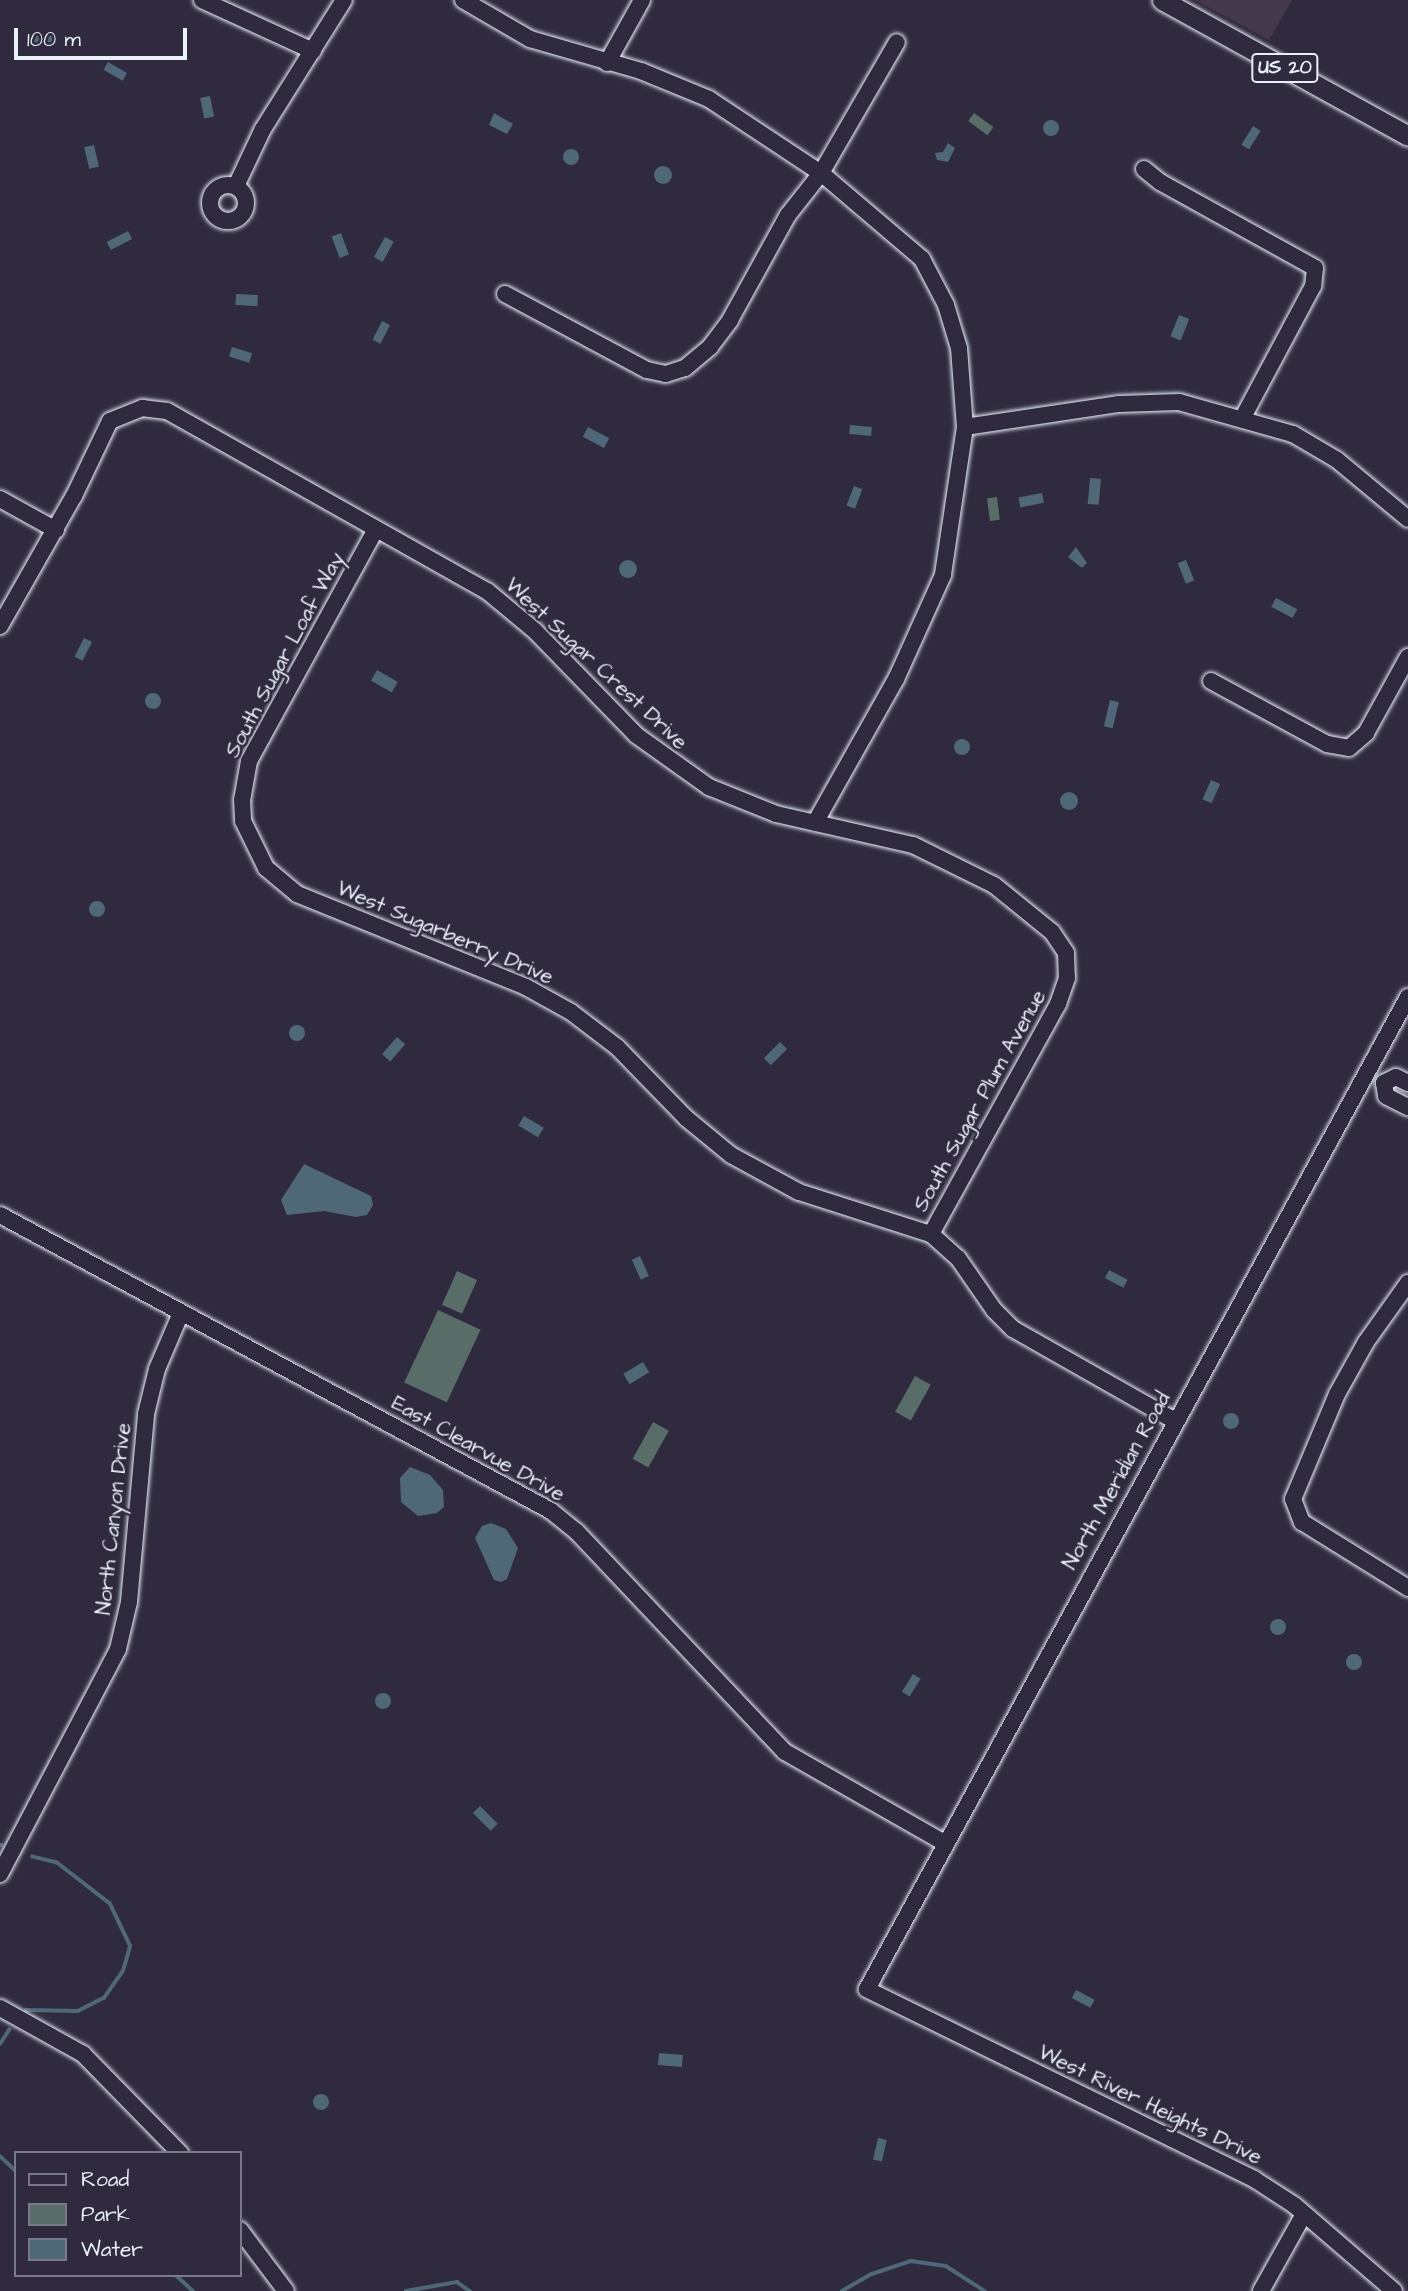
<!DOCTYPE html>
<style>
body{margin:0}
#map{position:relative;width:1408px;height:2291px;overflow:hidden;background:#2f2a3d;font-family:"Architects Daughter",sans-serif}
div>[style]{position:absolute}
.built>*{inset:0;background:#44394a}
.green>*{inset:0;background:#586d67;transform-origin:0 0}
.water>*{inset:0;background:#4f6877;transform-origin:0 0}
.round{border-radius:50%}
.stream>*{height:3.5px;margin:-1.75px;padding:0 1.75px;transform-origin:1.75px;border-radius:1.75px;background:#4f6877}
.roads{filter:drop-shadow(0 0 2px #e8f1f8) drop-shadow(0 0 2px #e8f1f8)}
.minor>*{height:16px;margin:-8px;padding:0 8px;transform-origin:8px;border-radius:8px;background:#2f2a3d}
.minor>.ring{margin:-8px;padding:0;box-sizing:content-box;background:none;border:16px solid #2f2a3d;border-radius:50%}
.major>*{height:19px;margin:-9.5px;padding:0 9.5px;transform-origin:9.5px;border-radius:9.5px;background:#2f2a3d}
span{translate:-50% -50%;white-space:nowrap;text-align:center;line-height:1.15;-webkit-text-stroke:5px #2f2a3d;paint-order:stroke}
.shield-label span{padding:2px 5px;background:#2f2a3d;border:2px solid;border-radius:5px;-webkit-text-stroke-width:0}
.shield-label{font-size:19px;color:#e8f1f8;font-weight:700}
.street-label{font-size:21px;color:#e8f1f8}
.legend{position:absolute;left:14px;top:2151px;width:228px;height:126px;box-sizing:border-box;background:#2f2a3d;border:2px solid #797a88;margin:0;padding:9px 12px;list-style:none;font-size:21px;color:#e8f1f8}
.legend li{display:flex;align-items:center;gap:14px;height:35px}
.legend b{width:35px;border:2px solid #797a88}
.scale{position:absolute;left:14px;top:28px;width:173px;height:32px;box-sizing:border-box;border:4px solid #e8f1f8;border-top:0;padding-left:9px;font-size:21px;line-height:24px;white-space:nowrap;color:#e8f1f8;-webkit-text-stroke:5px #2f2a3d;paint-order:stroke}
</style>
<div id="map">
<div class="built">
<div style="clip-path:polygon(1195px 0,1292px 0,1269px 40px)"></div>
</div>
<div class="green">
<div style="left:974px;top:113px;width:24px;height:10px;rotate:36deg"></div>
<div style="left:997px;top:497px;width:23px;height:10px;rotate:83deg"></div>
<div style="left:457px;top:1271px;width:22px;height:37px;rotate:24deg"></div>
<div style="left:438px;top:1310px;width:47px;height:80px;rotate:25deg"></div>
<div style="left:915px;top:1376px;width:18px;height:41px;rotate:29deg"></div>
<div style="left:653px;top:1422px;width:18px;height:42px;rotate:29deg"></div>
</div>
<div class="water">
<div style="left:34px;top:33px;width:22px;height:10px;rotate:5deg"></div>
<div style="left:108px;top:62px;width:22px;height:9px;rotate:30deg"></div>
<div style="left:210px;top:96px;width:21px;height:10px;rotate:79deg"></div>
<div style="clip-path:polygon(494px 113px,513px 124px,507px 134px,489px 125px)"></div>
<div class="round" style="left:1043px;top:120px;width:16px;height:16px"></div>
<div style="left:1253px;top:126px;width:9px;height:22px;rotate:32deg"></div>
<div style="clip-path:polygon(948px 143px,955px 148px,948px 162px,937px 160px,935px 153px,943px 152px)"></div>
<div style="left:94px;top:145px;width:22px;height:10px;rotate:77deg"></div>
<div class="round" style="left:563px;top:149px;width:16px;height:16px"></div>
<div class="round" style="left:654px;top:166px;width:18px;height:18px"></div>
<div style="left:128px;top:231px;width:9px;height:24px;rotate:63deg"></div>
<div style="left:341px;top:233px;width:23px;height:10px;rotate:70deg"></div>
<div style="left:385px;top:237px;width:10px;height:23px;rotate:29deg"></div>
<div style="left:236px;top:294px;width:22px;height:11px;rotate:3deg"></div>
<div style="left:1179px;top:315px;width:11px;height:23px;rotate:22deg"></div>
<div style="left:382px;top:321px;width:9px;height:21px;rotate:27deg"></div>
<div style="left:232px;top:347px;width:21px;height:10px;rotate:17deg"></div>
<div style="left:850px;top:425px;width:22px;height:9px;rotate:5deg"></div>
<div style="left:588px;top:427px;width:24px;height:11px;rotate:28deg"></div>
<div style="left:1090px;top:478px;width:11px;height:26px;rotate:5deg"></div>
<div style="left:854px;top:486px;width:9px;height:21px;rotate:21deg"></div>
<div style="left:1042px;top:493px;width:10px;height:24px;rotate:79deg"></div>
<div style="clip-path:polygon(1076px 547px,1087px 563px,1082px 568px,1068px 557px)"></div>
<div style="left:1186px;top:560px;width:22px;height:9px;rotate:68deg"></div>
<div class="round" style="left:619px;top:560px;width:18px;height:18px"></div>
<div style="left:1276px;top:598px;width:24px;height:10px;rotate:28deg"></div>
<div style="left:84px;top:638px;width:9px;height:21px;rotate:27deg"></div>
<div style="left:377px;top:670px;width:24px;height:12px;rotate:30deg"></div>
<div class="round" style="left:145px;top:693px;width:16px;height:16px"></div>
<div style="left:1110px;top:700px;width:9px;height:27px;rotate:13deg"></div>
<div class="round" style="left:954px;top:739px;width:16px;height:16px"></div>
<div style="left:1211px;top:780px;width:10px;height:21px;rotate:24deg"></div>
<div class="round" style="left:1060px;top:792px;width:18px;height:18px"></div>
<div class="round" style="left:89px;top:901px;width:16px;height:16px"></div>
<div class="round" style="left:289px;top:1025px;width:16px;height:16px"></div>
<div style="left:397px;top:1037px;width:11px;height:23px;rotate:41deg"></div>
<div style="left:780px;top:1042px;width:10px;height:23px;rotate:45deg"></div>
<div style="left:524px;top:1116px;width:23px;height:11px;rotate:31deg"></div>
<div style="clip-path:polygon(304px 1164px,371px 1196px,373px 1205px,367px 1215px,356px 1217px,324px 1211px,287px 1215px,281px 1200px)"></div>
<div style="left:640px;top:1256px;width:22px;height:9px;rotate:66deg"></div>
<div style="left:1109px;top:1270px;width:21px;height:9px;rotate:28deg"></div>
<div style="left:643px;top:1362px;width:12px;height:23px;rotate:59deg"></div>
<div class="round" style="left:1223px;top:1413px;width:16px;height:16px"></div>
<div style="clip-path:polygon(410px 1467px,430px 1475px,443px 1490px,444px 1507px,437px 1513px,418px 1516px,401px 1502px,400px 1478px)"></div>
<div style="clip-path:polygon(491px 1523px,506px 1529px,518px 1548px,507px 1579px,501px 1582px,494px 1580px,475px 1538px,482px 1526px)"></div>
<div class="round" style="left:1270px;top:1619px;width:16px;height:16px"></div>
<div class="round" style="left:1346px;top:1654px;width:16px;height:16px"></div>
<div style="left:913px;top:1674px;width:9px;height:21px;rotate:32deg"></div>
<div class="round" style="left:375px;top:1693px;width:16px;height:16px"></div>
<div style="left:480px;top:1806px;width:25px;height:10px;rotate:45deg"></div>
<div style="left:1076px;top:1990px;width:21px;height:9px;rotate:28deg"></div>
<div style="left:659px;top:2053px;width:24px;height:12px;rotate:5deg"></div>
<div class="round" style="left:313px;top:2094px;width:16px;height:16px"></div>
<div style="left:878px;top:2138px;width:9px;height:22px;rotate:13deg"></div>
</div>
<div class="stream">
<div style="left:0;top:1845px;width:1px"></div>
<div style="left:26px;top:2010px;width:52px;rotate:1.1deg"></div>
<div style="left:78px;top:2011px;width:29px;rotate:-27deg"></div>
<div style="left:104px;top:1998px;width:33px;rotate:-55deg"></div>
<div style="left:123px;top:1971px;width:26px;rotate:-74deg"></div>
<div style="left:130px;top:1946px;width:47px;rotate:-115.5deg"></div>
<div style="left:110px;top:1904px;width:67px;rotate:-142.3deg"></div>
<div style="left:57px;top:1863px;width:25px;rotate:-166deg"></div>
<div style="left:0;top:2044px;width:17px;rotate:-57deg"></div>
<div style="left:0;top:2156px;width:22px;rotate:43deg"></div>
<div style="left:176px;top:2275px;width:23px;rotate:43deg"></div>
<div style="left:406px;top:2291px;width:52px;rotate:-10deg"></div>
<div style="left:457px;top:2282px;width:16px;rotate:35deg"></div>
<div style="left:842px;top:2291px;width:34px;rotate:-30deg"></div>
<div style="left:872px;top:2274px;width:41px;rotate:-18.4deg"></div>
<div style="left:911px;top:2261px;width:35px;rotate:8deg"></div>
<div style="left:946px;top:2266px;width:46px;rotate:32.7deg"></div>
</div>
<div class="roads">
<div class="minor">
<div style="left:202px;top:0;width:122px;rotate:24.7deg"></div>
<div style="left:463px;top:0;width:78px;rotate:30.2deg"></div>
<div style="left:530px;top:39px;width:116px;rotate:16.1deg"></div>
<div style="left:641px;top:71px;width:74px;rotate:22.4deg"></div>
<div style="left:709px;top:99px;width:134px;rotate:33.5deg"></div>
<div style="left:821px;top:173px;width:133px;rotate:40.4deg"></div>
<div style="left:922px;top:259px;width:52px;rotate:62.4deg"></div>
<div style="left:946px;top:305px;width:45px;rotate:73.2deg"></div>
<div style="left:959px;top:348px;width:79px;rotate:85.7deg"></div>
<div style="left:965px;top:427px;width:150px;rotate:98.5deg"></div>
<div style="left:943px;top:575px;width:114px;rotate:114.3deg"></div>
<div style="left:896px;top:679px;width:165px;rotate:119.4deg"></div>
<div style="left:607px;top:63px;width:72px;rotate:-60.9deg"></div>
<div style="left:1144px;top:169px;width:21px;rotate:39deg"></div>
<div style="left:1160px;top:182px;width:177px;rotate:29deg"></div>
<div style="left:1315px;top:268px;width:18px;rotate:96deg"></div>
<div style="left:1313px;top:286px;width:149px;rotate:118.1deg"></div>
<div class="ring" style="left:210px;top:185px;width:20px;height:20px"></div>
<div style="left:236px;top:186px;width:63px;rotate:-64.7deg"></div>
<div style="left:263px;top:129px;width:152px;rotate:-57.9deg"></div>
<div style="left:505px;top:294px;width:161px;rotate:28.2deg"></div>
<div style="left:647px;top:370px;width:19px;rotate:12deg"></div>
<div style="left:666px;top:374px;width:20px;rotate:-18deg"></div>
<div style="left:685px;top:368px;width:33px;rotate:-40deg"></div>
<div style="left:710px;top:347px;width:34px;rotate:-53deg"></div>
<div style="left:730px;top:320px;width:120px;rotate:-61.1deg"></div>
<div style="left:788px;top:215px;width:53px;rotate:-51.8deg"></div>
<div style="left:821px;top:173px;width:151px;rotate:-59.9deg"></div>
<div style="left:965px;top:427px;width:156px;rotate:-8.5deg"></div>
<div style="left:1119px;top:404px;width:60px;rotate:-1.9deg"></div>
<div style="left:1179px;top:402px;width:118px;rotate:15.7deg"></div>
<div style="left:1293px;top:434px;width:51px;rotate:30.6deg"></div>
<div style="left:1337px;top:460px;width:92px;rotate:39.7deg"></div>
<div style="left:0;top:499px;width:64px;rotate:29deg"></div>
<div style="left:376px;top:529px;width:264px;rotate:118.7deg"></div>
<div style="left:249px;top:761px;width:39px;rotate:100deg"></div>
<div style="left:242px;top:799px;width:22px;rotate:87deg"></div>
<div style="left:243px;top:821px;width:52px;rotate:63.9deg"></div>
<div style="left:266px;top:868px;width:40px;rotate:40deg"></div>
<div style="left:297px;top:894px;width:247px;rotate:22.1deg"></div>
<div style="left:526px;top:987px;width:51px;rotate:29.1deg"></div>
<div style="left:571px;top:1012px;width:58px;rotate:37.3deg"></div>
<div style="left:617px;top:1047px;width:99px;rotate:45.8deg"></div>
<div style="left:686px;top:1118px;width:58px;rotate:39.4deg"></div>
<div style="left:731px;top:1155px;width:77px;rotate:28.6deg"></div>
<div style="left:799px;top:1192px;width:139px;rotate:17.7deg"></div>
<div style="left:931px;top:1234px;width:36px;rotate:42deg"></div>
<div style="left:958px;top:1258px;width:63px;rotate:55.3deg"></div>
<div style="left:994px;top:1310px;width:27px;rotate:45deg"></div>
<div style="left:1013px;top:1329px;width:186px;rotate:29.6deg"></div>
<div style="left:0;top:626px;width:150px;rotate:-60.4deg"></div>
<div style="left:74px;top:496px;width:83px;rotate:-64.4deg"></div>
<div style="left:110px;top:421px;width:35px;rotate:-22deg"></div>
<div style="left:142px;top:408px;width:25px;rotate:7deg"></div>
<div style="left:167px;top:411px;width:367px;rotate:29.4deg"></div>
<div style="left:487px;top:591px;width:62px;rotate:39.8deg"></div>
<div style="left:535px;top:631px;width:145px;rotate:45.8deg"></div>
<div style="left:636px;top:735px;width:90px;rotate:35.5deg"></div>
<div style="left:709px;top:787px;width:72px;rotate:21.9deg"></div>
<div style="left:776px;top:814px;width:140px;rotate:12.8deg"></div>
<div style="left:913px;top:845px;width:90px;rotate:26.3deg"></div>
<div style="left:994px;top:885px;width:75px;rotate:39deg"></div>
<div style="left:1052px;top:932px;width:25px;rotate:56deg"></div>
<div style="left:1066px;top:953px;width:25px;rotate:88deg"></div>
<div style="left:1067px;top:978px;width:28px;rotate:109deg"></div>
<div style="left:1058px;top:1004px;width:263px;rotate:118.9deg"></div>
<div style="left:1211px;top:681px;width:132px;rotate:28.5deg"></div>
<div style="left:1327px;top:744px;width:22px;rotate:10deg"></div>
<div style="left:1349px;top:748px;width:23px;rotate:-41deg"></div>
<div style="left:1366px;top:733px;width:87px;rotate:-61.1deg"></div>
<div style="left:1384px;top:1083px;width:13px;rotate:81deg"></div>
<div style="left:1386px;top:1096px;width:25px;rotate:27deg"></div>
<div style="left:1384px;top:1083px;width:13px;rotate:-27deg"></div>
<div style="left:1396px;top:1077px;width:13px;rotate:27deg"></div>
<div style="left:0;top:1215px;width:625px;rotate:28.24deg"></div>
<div style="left:551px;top:1511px;width:32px;rotate:39deg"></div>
<div style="left:576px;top:1531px;width:304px;rotate:46.6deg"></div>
<div style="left:785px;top:1752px;width:185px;rotate:29.7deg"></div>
<div style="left:1408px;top:1283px;width:72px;rotate:125.4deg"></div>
<div style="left:1366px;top:1342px;width:60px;rotate:119.1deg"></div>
<div style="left:1337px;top:1394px;width:114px;rotate:112.7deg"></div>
<div style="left:1293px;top:1499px;width:25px;rotate:69deg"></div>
<div style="left:1302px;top:1522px;width:125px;rotate:31.9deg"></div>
<div style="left:0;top:1874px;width:254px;rotate:-62.3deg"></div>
<div style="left:118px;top:1649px;width:48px;rotate:-76.8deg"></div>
<div style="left:129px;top:1602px;width:189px;rotate:-84.8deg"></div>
<div style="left:146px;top:1414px;width:46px;rotate:-76.3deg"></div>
<div style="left:157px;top:1369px;width:61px;rotate:-66.8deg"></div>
<div style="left:0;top:2008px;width:95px;rotate:29deg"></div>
<div style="left:83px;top:2054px;width:139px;rotate:45.6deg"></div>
<div style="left:240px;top:2230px;width:76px;rotate:53deg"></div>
<div style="left:1261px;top:2291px;width:88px;rotate:-60.8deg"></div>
<div style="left:1394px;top:2291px;width:132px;rotate:-139.3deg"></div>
<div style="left:1294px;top:2205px;width:48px;rotate:-147deg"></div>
<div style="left:1254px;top:2179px;width:431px;rotate:-153.9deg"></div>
<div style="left:867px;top:1989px;width:1130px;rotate:-61.39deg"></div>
</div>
<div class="major">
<div style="left:1162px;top:0;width:281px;rotate:28.9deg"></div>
</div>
</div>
<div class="shield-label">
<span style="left:1285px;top:68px">US 20</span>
</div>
<div class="street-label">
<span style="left:285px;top:655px;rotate:-62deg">South Sugar Loaf Way</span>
<span style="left:596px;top:664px;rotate:43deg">West Sugar Crest Drive</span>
<span style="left:445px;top:933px;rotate:23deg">West Sugarberry Drive</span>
<span style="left:980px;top:1101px;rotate:-61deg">South Sugar Plum Avenue</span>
<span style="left:478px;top:1449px;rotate:29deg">East Clearvue Drive</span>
<span style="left:1117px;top:1481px;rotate:-61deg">North Meridian Road</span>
<span style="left:114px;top:1519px;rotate:-84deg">North Canyon Drive</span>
<span style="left:1150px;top:2105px;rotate:26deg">West River Heights Drive</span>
</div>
<ul class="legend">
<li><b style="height:9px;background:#2f2a3d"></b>Road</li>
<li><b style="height:19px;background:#586d67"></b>Park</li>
<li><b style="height:19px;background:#4f6877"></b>Water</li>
</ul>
<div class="scale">100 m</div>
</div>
